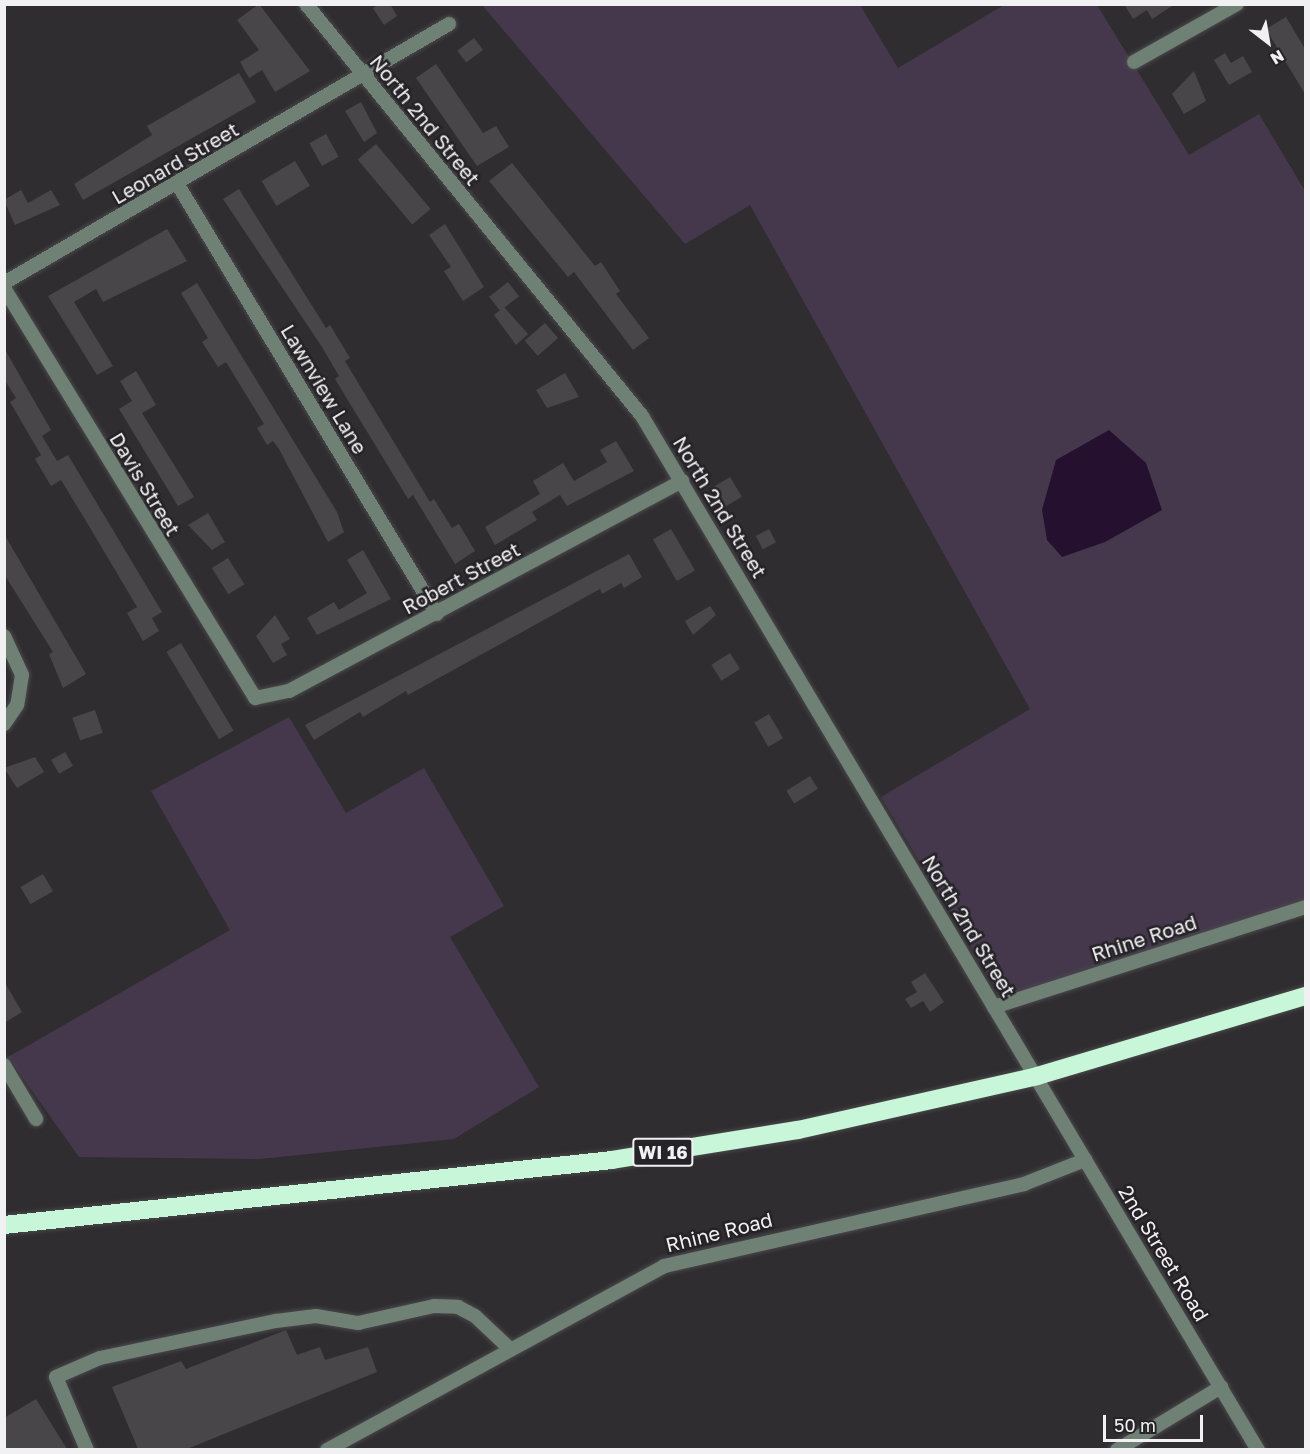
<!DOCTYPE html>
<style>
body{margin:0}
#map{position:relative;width:1310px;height:1454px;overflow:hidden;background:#2f2d30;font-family:"Golos Text",sans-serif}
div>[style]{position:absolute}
.green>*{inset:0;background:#45384c}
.water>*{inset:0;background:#25102f}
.building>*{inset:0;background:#49464a;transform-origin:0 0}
.roads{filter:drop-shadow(0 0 2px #4a484b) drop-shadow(0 0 2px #4a484b)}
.minor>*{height:14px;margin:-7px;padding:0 7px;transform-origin:7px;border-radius:7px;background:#6f8175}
.highway>*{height:18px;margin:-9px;padding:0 9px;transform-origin:9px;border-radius:9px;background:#c8f6d8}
span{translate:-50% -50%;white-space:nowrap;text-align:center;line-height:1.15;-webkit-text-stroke:5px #252327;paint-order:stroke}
.shield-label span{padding:2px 4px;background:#252327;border:2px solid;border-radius:4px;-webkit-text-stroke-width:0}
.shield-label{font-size:18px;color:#f1f0f2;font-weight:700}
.street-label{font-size:20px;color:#f1f0f2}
.frame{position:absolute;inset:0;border:6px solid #f1f0f2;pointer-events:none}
.north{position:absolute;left:1238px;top:12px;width:60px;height:60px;-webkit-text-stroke:4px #252327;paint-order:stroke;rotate:149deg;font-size:16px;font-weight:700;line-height:24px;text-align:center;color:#f1f0f2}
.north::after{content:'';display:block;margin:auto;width:21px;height:27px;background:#f1f0f2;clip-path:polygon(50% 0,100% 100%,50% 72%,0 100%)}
.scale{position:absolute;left:1103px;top:1415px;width:100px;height:27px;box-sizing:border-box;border:3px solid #f1f0f2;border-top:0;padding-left:8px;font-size:18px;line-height:21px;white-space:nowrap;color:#f1f0f2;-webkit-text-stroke:4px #252327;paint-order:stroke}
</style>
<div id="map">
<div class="green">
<div style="clip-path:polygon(482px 5px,860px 5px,898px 68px,1004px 5px,1097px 5px,1189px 155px,1259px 114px,1305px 191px,1305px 904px,1036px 989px,1007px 992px,993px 984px,881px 797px,1030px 709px,750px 205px,685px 244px)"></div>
<div style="clip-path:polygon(289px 717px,346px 813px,424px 768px,504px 906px,450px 937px,539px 1087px,454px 1139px,260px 1159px,79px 1157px,8px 1057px,230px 930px,151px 791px)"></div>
</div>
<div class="water">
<div style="clip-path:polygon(1109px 430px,1146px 463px,1162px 510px,1105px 542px,1062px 557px,1047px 540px,1042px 510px,1056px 460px)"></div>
</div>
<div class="building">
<div style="clip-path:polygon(259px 4px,310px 71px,275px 92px,262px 70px,249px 78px,240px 62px,259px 50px,237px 20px)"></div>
<div style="clip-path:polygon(379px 4px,390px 4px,397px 16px,384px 25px,373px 8px)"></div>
<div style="clip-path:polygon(1124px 4px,1175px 4px,1152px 19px,1147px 10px,1133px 19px)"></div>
<div style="clip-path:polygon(1286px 17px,1305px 49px,1305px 94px,1266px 29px)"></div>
<div style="left:474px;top:38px;width:15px;height:21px;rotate:53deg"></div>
<div style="clip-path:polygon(1225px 53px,1231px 63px,1243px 56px,1252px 72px,1229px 85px,1214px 60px)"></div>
<div style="clip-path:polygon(436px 64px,483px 133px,496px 126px,509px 147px,477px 166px,416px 78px)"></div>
<div style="clip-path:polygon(1194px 71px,1206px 101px,1184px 114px,1172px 94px)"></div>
<div style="clip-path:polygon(239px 73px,256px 102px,83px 200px,74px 184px,152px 135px,147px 126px)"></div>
<div style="clip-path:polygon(361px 102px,377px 133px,364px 142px,345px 111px)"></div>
<div style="left:326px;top:134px;width:26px;height:19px;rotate:61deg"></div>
<div style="left:376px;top:144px;width:85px;height:24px;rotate:50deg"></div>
<div style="left:295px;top:161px;width:29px;height:39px;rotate:59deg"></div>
<div style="clip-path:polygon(512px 163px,595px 266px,601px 262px,620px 291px,616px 294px,649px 338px,633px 350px,574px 272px,568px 277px,489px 181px)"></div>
<div style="clip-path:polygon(239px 189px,326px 328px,330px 325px,350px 358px,345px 361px,430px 502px,434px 499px,452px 528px,459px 524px,475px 551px,455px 564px,413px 495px,408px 499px,335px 379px,339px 376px,322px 347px,223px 199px)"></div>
<div style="clip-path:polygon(21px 190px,28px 203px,51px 190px,60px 205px,15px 225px,4px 200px)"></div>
<div style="clip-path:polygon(445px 224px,484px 287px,463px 301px,444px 271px,451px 267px,429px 235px)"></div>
<div style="clip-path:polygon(167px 229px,187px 261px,103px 302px,96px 289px,74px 302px,113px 366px,97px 375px,48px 296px)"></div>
<div style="left:508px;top:282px;width:18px;height:24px;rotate:52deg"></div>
<div style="clip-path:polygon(197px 283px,337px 512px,344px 532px,328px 542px,279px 449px,273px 441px,267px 445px,257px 428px,264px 424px,226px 362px,218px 367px,202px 342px,208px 338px,181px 293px)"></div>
<div style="clip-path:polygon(504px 307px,528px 334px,516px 345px,494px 315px)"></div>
<div style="left:545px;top:323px;width:20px;height:27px;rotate:49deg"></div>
<div style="clip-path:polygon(4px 348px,51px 430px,42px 436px,57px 461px,68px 455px,162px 612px,152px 618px,159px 631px,143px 641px,127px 613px,137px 607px,89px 526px,61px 480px,51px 486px,35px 459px,41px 455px,10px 402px,16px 398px,4px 379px)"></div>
<div style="clip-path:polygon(136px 371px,156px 405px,142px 413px,194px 497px,178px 506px,119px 409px,132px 401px,120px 381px)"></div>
<div style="clip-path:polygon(565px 373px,579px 397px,547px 408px,536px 390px)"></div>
<div style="clip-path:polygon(616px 441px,634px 471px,567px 506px,560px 495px,532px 512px,537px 520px,495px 545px,485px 527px,540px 494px,533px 481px,563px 463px,574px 481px,607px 462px,600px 450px)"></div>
<div style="left:730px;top:477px;width:23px;height:21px;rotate:59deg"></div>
<div style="clip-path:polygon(208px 513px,225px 542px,212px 550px,188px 525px)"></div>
<div style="left:671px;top:529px;width:48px;height:21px;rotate:60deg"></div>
<div style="left:769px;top:529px;width:15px;height:15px;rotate:62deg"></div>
<div style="clip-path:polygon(4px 534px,86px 674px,63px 688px,49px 654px,53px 652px,4px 574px)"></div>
<div style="clip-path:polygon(363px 550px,391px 599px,317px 635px,307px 618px,334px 602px,339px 610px,367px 593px,347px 560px)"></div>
<div style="clip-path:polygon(629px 554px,642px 577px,624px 588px,621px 583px,602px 594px,600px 589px,408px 695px,406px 691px,363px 717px,360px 712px,314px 740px,305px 725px)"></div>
<div style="left:228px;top:558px;width:31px;height:19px;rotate:58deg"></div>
<div style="clip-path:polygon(710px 606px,716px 615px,693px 635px,685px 621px)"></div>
<div style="clip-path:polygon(275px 615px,290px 639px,281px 644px,287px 655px,273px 663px,256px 636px)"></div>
<div style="left:181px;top:643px;width:102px;height:17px;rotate:59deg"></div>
<div style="left:730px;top:653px;width:19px;height:22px;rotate:58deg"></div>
<div style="left:95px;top:710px;width:24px;height:24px;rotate:71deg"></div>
<div style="left:769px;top:714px;width:28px;height:17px;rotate:60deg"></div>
<div style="left:65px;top:752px;width:16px;height:16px;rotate:60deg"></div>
<div style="clip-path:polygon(35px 757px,44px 772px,17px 788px,4px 768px)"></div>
<div style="left:810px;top:776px;width:15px;height:28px;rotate:58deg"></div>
<div style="left:43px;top:874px;width:20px;height:26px;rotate:60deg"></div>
<div style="clip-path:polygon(925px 973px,944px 1002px,930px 1012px,923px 1001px,911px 1008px,905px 999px,917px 992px,911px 982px)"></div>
<div style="clip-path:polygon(4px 981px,22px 1012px,4px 1023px)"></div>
<div style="clip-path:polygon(286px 1330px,297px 1355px,320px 1347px,325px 1360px,368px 1347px,377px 1372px,187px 1449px,138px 1449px,112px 1387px,181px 1361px,186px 1369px)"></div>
<div style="clip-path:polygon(36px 1399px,67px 1449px,4px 1449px,4px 1418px)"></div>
</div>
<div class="roads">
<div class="minor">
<div style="left:306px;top:4px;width:532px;rotate:50.8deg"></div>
<div style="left:642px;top:416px;width:1204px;rotate:59.22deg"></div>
<div style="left:1134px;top:62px;width:118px;rotate:-29.4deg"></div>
<div style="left:178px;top:185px;width:501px;rotate:58.88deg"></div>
<div style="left:4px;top:283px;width:515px;rotate:-30.2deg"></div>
<div style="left:4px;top:288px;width:481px;rotate:58.5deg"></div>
<div style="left:255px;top:698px;width:35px;rotate:-12deg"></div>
<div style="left:289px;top:691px;width:446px;rotate:-28.1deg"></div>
<div style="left:4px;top:636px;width:43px;rotate:65.2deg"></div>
<div style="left:22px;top:675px;width:30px;rotate:99deg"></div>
<div style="left:17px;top:705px;width:23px;rotate:124deg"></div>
<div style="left:994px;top:1007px;width:328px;rotate:-17.8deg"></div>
<div style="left:4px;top:1065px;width:63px;rotate:59.3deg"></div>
<div style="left:87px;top:1450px;width:79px;rotate:-113deg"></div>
<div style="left:56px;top:1377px;width:48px;rotate:-23.4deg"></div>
<div style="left:100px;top:1358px;width:180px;rotate:-11.9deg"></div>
<div style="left:276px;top:1321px;width:40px;rotate:-7.1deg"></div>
<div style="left:316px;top:1316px;width:43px;rotate:9.5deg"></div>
<div style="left:358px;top:1323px;width:78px;rotate:-12.6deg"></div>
<div style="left:434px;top:1306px;width:24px;rotate:2deg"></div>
<div style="left:458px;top:1307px;width:19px;rotate:28deg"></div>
<div style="left:475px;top:1316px;width:48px;rotate:43.3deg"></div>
<div style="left:327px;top:1450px;width:384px;rotate:-28.6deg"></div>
<div style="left:664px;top:1266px;width:369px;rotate:-12.8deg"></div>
<div style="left:1024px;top:1184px;width:66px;rotate:-21.5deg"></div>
<div style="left:1117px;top:1450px;width:122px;rotate:-31.2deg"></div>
</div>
<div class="highway">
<div style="left:4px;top:1225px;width:611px;rotate:-6.1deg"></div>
<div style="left:612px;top:1160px;width:188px;rotate:-9.2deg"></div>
<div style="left:798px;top:1130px;width:245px;rotate:-12.7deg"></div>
<div style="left:1037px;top:1076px;width:281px;rotate:-16.6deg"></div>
</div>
</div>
<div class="shield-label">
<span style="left:663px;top:1152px">WI 16</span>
</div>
<div class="street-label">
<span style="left:425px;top:120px;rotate:51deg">North 2nd Street</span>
<span style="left:175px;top:163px;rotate:-30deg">Leonard Street</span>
<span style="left:324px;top:389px;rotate:59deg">Lawnview Lane</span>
<span style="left:145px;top:484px;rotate:59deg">Davis Street</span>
<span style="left:720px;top:507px;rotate:59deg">North 2nd Street</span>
<span style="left:461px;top:578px;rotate:-28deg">Robert Street</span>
<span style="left:969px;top:926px;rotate:59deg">North 2nd Street</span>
<span style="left:1144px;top:938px;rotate:-18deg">Rhine Road</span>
<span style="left:719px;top:1232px;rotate:-14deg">Rhine Road</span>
<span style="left:1164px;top:1253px;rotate:59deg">2nd Street Road</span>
</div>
<div class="frame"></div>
<div class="north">N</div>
<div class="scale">50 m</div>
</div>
